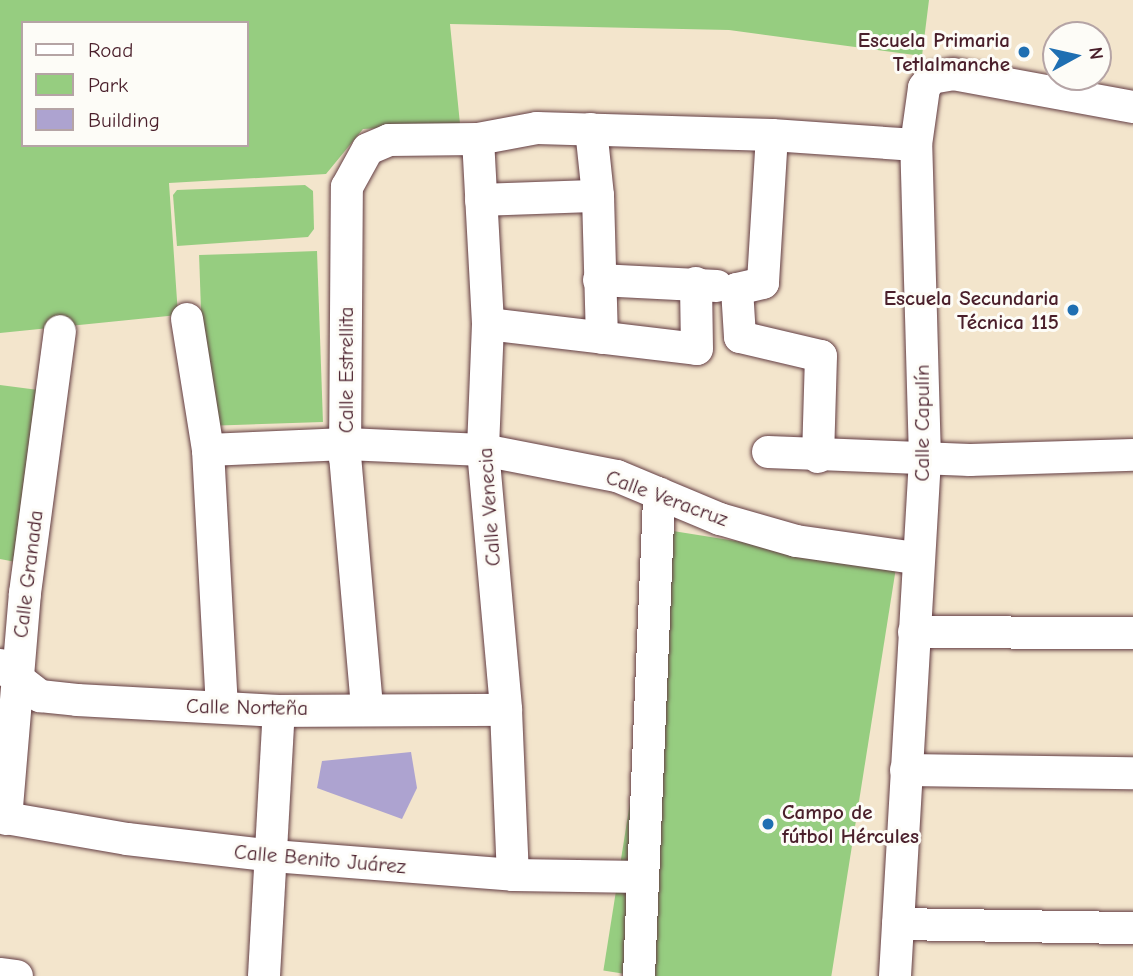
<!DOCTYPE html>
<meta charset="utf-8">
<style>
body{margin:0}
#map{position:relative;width:1133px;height:976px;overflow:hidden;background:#f3e5cc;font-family:"Comic Neue",sans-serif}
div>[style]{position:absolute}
.green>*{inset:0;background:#96cd80;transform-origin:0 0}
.building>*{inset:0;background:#ada3d0}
.roads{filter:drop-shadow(0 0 2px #633d43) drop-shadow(0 0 2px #633d43)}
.minor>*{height:32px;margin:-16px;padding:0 16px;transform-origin:16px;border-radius:16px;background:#fff}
.dots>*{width:19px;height:19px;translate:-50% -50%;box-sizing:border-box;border:4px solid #fdfcf7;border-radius:50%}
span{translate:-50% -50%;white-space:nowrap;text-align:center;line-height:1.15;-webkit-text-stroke:6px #fdfcf7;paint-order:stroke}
.poi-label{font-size:21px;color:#4a1f2b;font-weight:700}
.right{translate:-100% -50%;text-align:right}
.left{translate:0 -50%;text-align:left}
.street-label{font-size:21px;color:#4a1f2b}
.legend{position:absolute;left:21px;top:21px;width:228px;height:126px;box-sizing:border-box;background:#fdfcf7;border:2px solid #b5a4a5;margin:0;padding:9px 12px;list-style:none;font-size:21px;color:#4a1f2b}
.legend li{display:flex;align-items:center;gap:14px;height:35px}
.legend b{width:35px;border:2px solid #b5a4a5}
.north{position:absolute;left:1042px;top:21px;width:70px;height:70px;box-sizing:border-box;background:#fdfcf7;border:2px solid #b5a4a5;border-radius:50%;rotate:82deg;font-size:19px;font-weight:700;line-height:28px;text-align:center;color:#4a1f2b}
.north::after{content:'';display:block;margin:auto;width:24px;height:32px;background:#1f6fb2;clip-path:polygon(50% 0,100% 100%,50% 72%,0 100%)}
</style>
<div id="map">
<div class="green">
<div style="clip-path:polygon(evenodd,0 0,929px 0,922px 56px,729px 30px,450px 24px,460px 124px,363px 129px,326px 174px,169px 183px,178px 315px,0 333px,0 0,23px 23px,247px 23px,247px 145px,23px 145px,23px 23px)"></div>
<div style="clip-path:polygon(305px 185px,313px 191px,314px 229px,308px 237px,177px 246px,173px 195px,177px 190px)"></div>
<div style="left:317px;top:251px;width:171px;height:118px;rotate:88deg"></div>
<div style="clip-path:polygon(0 385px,46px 391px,21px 563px,0 559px)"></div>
<div style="left:673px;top:531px;width:226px;height:445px;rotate:9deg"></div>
</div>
<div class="building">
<div style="clip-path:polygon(411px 752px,417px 788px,402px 819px,317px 788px,322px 761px)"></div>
</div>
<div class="roads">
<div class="minor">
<div style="left:591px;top:129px;width:67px;rotate:84deg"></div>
<div style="left:598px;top:196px;width:142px;rotate:88.4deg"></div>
<div style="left:772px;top:135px;width:148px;rotate:93.5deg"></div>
<div style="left:763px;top:283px;width:27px;rotate:167deg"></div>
<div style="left:737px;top:289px;width:48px;rotate:86.4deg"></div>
<div style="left:740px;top:337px;width:83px;rotate:13.2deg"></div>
<div style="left:821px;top:356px;width:101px;rotate:91.7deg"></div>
<div style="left:478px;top:139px;width:185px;rotate:86.9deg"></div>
<div style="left:488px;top:324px;width:126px;rotate:92.3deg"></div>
<div style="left:483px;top:450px;width:261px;rotate:84.9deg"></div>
<div style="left:506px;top:710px;width:165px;rotate:87.6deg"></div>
<div style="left:481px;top:200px;width:117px;rotate:-2deg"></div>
<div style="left:599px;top:280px;width:118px;rotate:2.9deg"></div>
<div style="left:187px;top:319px;width:133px;rotate:80.9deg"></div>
<div style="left:208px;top:450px;width:256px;rotate:86.9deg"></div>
<div style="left:488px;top:324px;width:210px;rotate:6.8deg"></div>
<div style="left:697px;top:349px;width:66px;rotate:-90.9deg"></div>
<div style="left:208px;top:450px;width:138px;rotate:-2.5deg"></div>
<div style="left:346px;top:444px;width:137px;rotate:2.5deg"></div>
<div style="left:483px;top:450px;width:136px;rotate:11deg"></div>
<div style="left:617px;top:476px;width:112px;rotate:22.7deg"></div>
<div style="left:720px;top:519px;width:79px;rotate:16.1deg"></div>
<div style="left:796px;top:541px;width:121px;rotate:8.1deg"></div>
<div style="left:768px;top:452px;width:202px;rotate:2.3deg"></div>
<div style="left:970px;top:460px;width:163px;rotate:-1.8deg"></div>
<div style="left:914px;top:632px;width:219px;rotate:0.3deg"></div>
<div style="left:0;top:665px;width:51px;rotate:37.8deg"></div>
<div style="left:40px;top:696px;width:37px;rotate:6deg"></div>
<div style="left:77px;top:700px;width:202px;rotate:3.1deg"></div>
<div style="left:279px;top:711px;width:227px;rotate:-0.3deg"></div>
<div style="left:367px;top:707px;width:250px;rotate:-95deg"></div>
<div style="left:345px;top:458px;width:271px;rotate:-89.6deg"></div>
<div style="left:347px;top:187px;width:43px;rotate:-61.1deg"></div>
<div style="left:368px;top:149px;width:23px;rotate:-23deg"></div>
<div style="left:389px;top:140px;width:89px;rotate:-0.6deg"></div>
<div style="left:478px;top:139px;width:60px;rotate:-10.6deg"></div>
<div style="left:537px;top:128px;width:235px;rotate:1.7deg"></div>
<div style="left:772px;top:135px;width:144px;rotate:4deg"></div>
<div style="left:906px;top:770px;width:227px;rotate:0.8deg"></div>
<div style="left:0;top:817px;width:129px;rotate:9.8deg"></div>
<div style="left:127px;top:839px;width:147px;rotate:6.6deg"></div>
<div style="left:273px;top:856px;width:241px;rotate:4.5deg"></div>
<div style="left:513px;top:875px;width:130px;rotate:0.9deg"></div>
<div style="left:6px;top:819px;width:227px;rotate:-85.2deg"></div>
<div style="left:25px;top:593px;width:264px;rotate:-82.4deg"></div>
<div style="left:898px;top:924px;width:235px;rotate:1deg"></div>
<div style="left:0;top:974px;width:17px;rotate:7deg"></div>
<div style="left:264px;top:976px;width:265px;rotate:-86.8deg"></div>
<div style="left:639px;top:976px;width:483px;rotate:-87.6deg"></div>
<div style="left:895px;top:976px;width:518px;rotate:-86.68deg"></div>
<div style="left:925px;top:459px;width:314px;rotate:-91.6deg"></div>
<div style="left:916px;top:145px;width:58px;rotate:-82deg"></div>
<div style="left:924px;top:88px;width:12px;rotate:-55deg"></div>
<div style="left:931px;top:78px;width:22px;rotate:-10deg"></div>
<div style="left:953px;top:74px;width:183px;rotate:10.4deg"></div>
</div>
</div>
<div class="dots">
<div style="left:1024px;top:52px;background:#1f6fb2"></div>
<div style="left:1073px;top:310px;background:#1f6fb2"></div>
<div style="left:768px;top:824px;background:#1f6fb2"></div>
</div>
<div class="poi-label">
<span class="right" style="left:1010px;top:52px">Escuela Primaria<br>Tetlalmanche</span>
<span class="right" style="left:1059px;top:310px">Escuela Secundaria<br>Técnica 115</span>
<span class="left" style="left:782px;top:824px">Campo de<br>fútbol Hércules</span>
</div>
<div class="street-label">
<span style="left:346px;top:370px;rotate:-90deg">Calle Estrellita</span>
<span style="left:922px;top:423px;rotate:-90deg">Calle Capulín</span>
<span style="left:667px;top:498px;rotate:20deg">Calle Veracruz</span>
<span style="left:489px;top:507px;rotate:-94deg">Calle Venecia</span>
<span style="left:28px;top:574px;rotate:-83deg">Calle Granada</span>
<span style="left:247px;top:707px;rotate:1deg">Calle Norteña</span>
<span style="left:320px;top:859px;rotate:5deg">Calle Benito Juárez</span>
</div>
<ul class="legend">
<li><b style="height:9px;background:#fff"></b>Road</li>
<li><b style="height:19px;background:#96cd80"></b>Park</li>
<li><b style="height:19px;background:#ada3d0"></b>Building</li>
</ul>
<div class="north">N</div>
</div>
